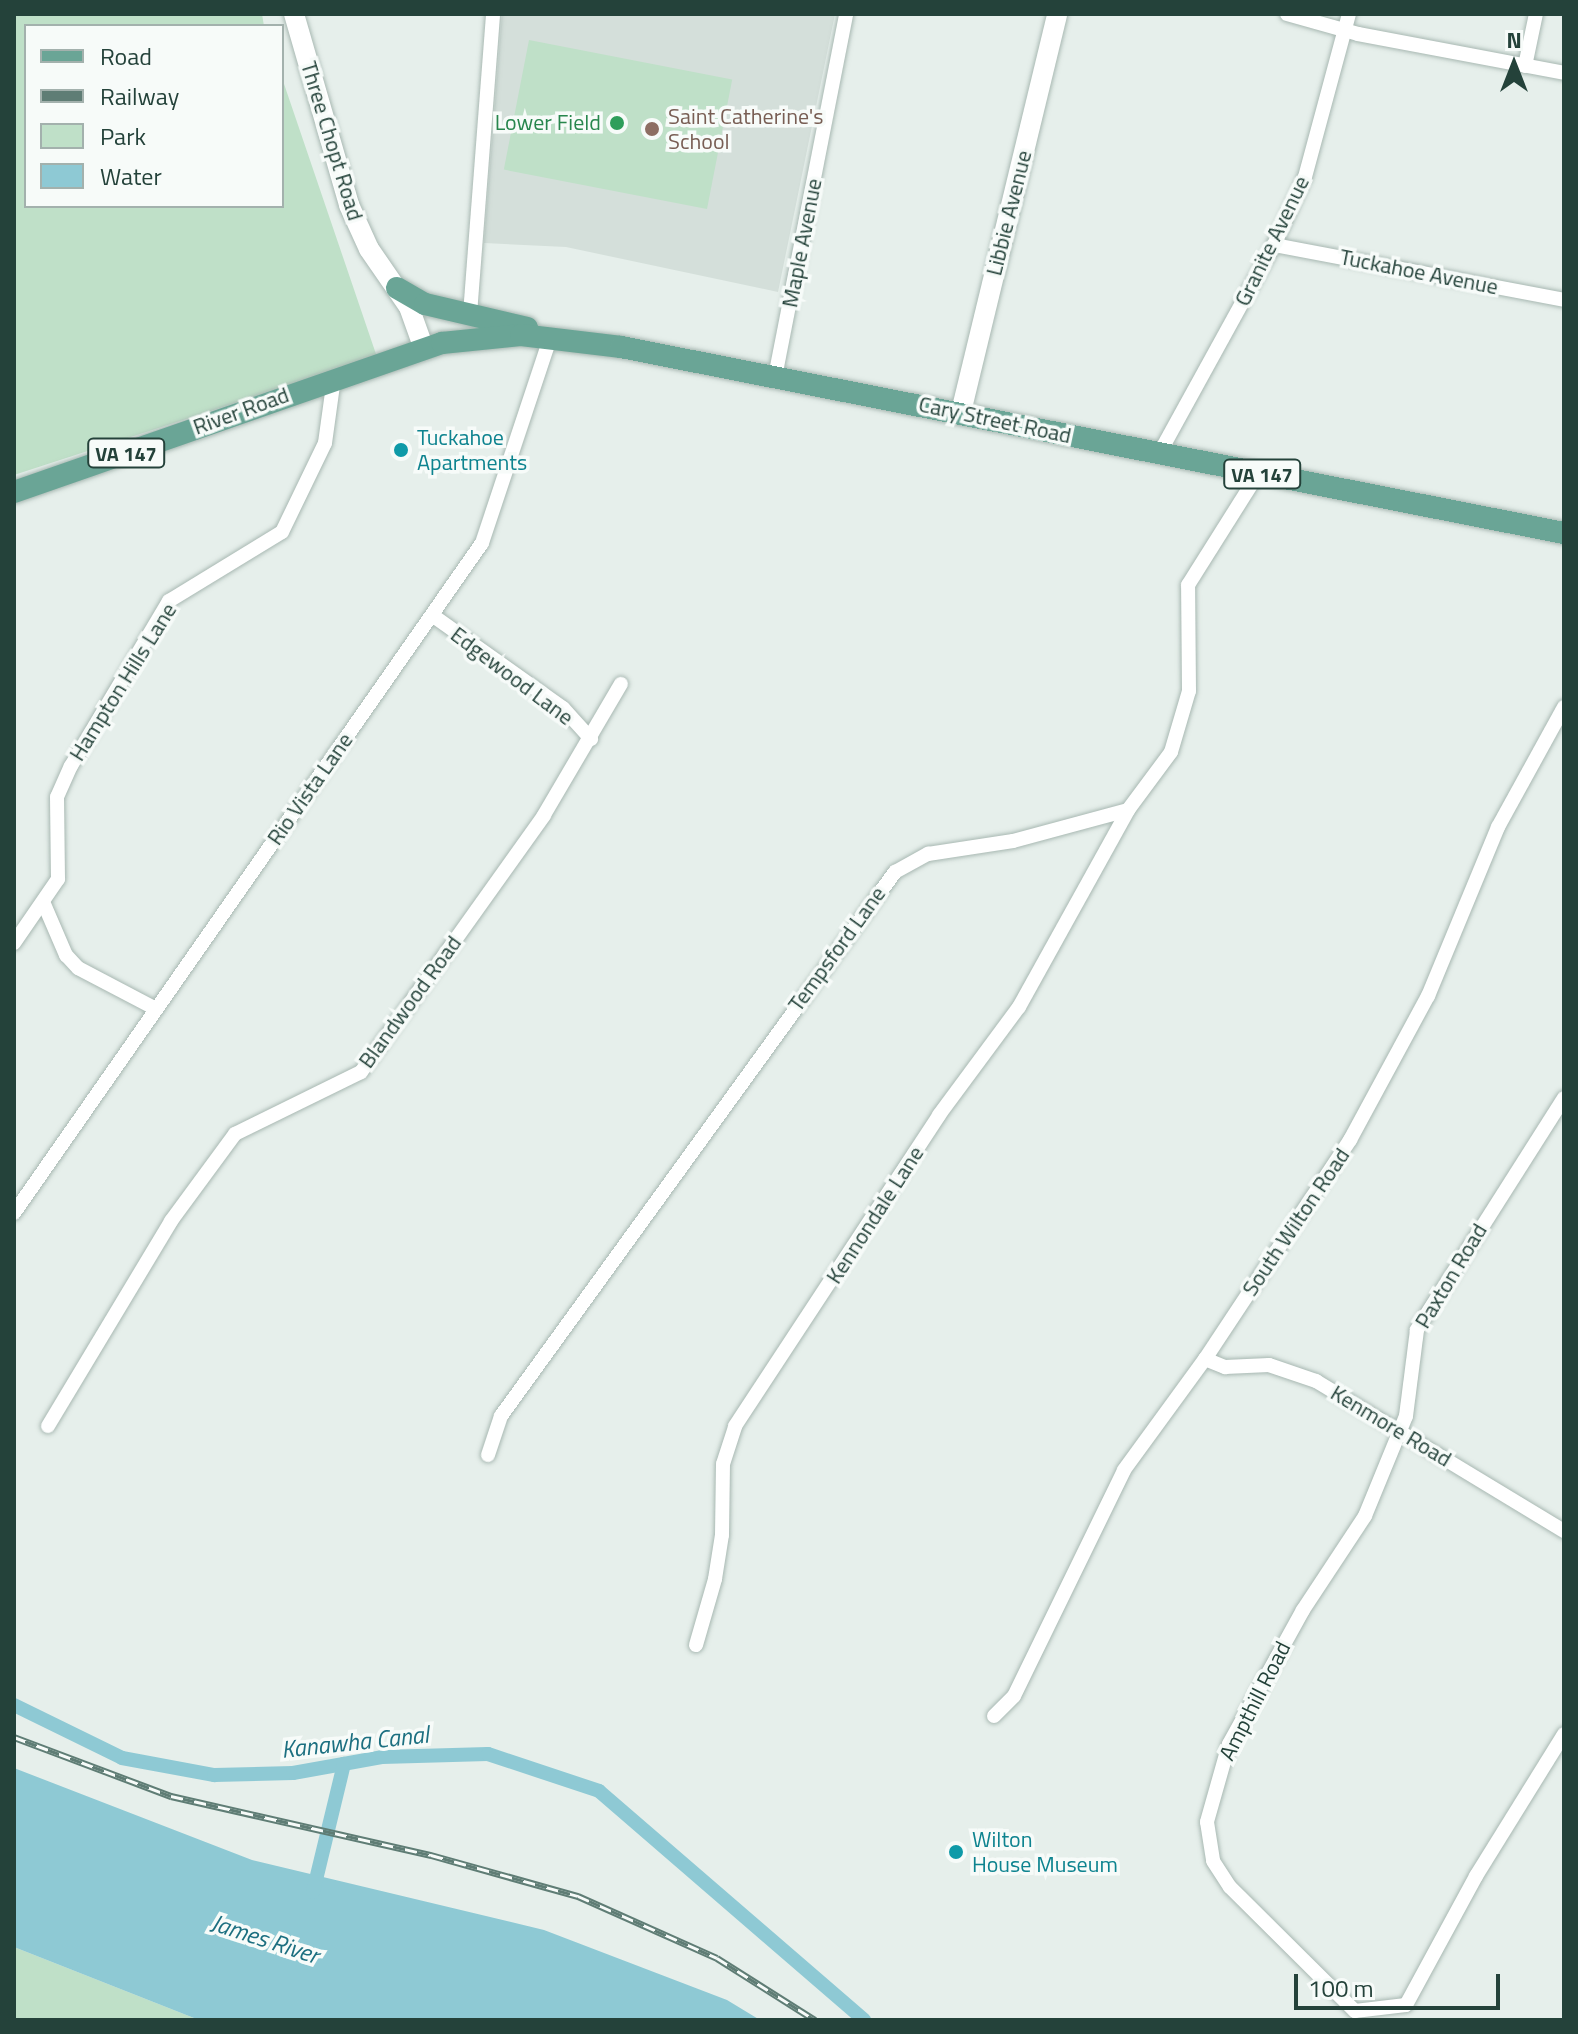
<!DOCTYPE html>
<style>
body{margin:0}
#map{position:relative;width:1578px;height:2034px;overflow:hidden;background:#e6efeb;font-family:"Titillium Web",sans-serif}
div>[style]{position:absolute}
.built>*{inset:0;background:#d4dfda}
.green>*{inset:0;background:#bfe0c8;transform-origin:0 0}
.water>*{inset:0;background:#8ec9d4}
.canal>*{height:14px;margin:-7px;padding:0 7px;transform-origin:7px;border-radius:7px;background:#8ec9d4}
.roads{filter:drop-shadow(0 0 2px #a8b8b2) drop-shadow(0 0 2px #a8b8b2)}
.street>*{height:14px;margin:-7px;padding:0 7px;transform-origin:7px;border-radius:7px;background:#fff}
.secondary>*{height:20px;margin:-10px;padding:0 10px;transform-origin:10px;border-radius:10px;background:#fff}
.primary>*{height:22px;margin:-11px;padding:0 11px;transform-origin:11px;border-radius:11px;background:#6aa596}
.rail>*{height:7px;margin-top:-3.5px;transform-origin:0;background:repeating-linear-gradient(90deg,#f7fbf9 0 12px,#5f7d75 0 24px);box-sizing:border-box;border-block:2px solid #5f7d75}
.dots>*{width:22px;height:22px;translate:-50% -50%;box-sizing:border-box;border:4px solid #f7fbf9;border-radius:50%}
span{translate:-50% -50%;white-space:nowrap;text-align:center;line-height:1.15;-webkit-text-stroke:7px #f7fbf9;paint-order:stroke}
.shield-label span{padding:2px 6px;background:#f7fbf9;border:2px solid;border-radius:6px;-webkit-text-stroke-width:0}
.shield-label{font-size:20px;color:#24423a;font-weight:700}
.education-label{font-size:22px;color:#785e54}
.left{translate:0 -50%;text-align:left}
.leisure-label{font-size:22px;color:#27864d}
.right{translate:-100% -50%;text-align:right}
.street-label{font-size:22px;color:#24423a}
.culture-label{font-size:22px;color:#0d838f}
.water-label{font-size:24px;color:#1c6f80;font-style:italic}
.frame{position:absolute;inset:0;border:16px solid #24423a;pointer-events:none}
.legend{position:absolute;left:24px;top:24px;width:260px;height:184px;box-sizing:border-box;background:#f7fbf9;border:2px solid #a3b1ad;margin:0;padding:10px 14px;list-style:none;font-size:24px;color:#24423a}
.legend li{display:flex;align-items:center;gap:16px;height:40px}
.legend b{width:40px;border:2px solid #a3b1ad}
.north{position:absolute;left:1474px;top:24px;width:80px;height:80px;-webkit-text-stroke:6px #f7fbf9;paint-order:stroke;rotate:0deg;font-size:22px;font-weight:700;line-height:32px;text-align:center;color:#24423a}
.north::after{content:'';display:block;margin:auto;width:28px;height:36px;background:#24423a;clip-path:polygon(50% 0,100% 100%,50% 72%,0 100%)}
.scale{position:absolute;left:1294px;top:1974px;width:206px;height:36px;box-sizing:border-box;border:4px solid #24423a;border-top:0;padding-left:10px;font-size:24px;line-height:28px;white-space:nowrap;color:#24423a;-webkit-text-stroke:6px #f7fbf9;paint-order:stroke}
</style>
<div id="map">
<div class="built">
<div style="clip-path:polygon(502px 14px,835px 14px,778px 292px,566px 247px,484px 243px)"></div>
</div>
<div class="green">
<div style="clip-path:polygon(14px 14px,262px 14px,264px 26px,26px 26px,26px 206px,282px 206px,282px 78px,377px 357px,14px 475px)"></div>
<div style="left:529px;top:40px;width:207px;height:132px;rotate:11deg"></div>
<div style="clip-path:polygon(14px 1947px,199px 2020px,14px 2020px)"></div>
</div>
<div class="water">
<div style="clip-path:polygon(14px 1768px,252px 1860px,544px 1930px,727px 2000px,760px 2020px,199px 2020px,14px 1947px)"></div>
</div>
<div class="canal">
<div style="left:14px;top:1705px;width:120px;rotate:26.1deg"></div>
<div style="left:122px;top:1758px;width:94px;rotate:10.5deg"></div>
<div style="left:214px;top:1775px;width:79px;rotate:-1.5deg"></div>
<div style="left:293px;top:1773px;width:90px;rotate:-10.2deg"></div>
<div style="left:382px;top:1757px;width:106px;rotate:-1.6deg"></div>
<div style="left:488px;top:1754px;width:117px;rotate:18.4deg"></div>
<div style="left:599px;top:1791px;width:350px;rotate:40.8deg"></div>
<div style="left:313px;top:1892px;width:132px;rotate:-76.4deg"></div>
</div>
<div class="roads">
<div class="street">
<div style="left:1287px;top:14px;width:74px;rotate:15.7deg"></div>
<div style="left:1358px;top:34px;width:210px;rotate:10.7deg"></div>
<div style="left:1525px;top:66px;width:53px;rotate:-78.1deg"></div>
<div style="left:1274px;top:245px;width:295px;rotate:10.7deg"></div>
<div style="left:470px;top:314px;width:301px;rotate:-85.6deg"></div>
<div style="left:775px;top:377px;width:370px;rotate:-78.9deg"></div>
<div style="left:1159px;top:454px;width:239px;rotate:-61.2deg"></div>
<div style="left:1274px;top:245px;width:75px;rotate:-65.5deg"></div>
<div style="left:1305px;top:177px;width:169px;rotate:-74.9deg"></div>
<div style="left:432px;top:615px;width:161px;rotate:35.4deg"></div>
<div style="left:563px;top:708px;width:42px;rotate:47.9deg"></div>
<div style="left:44px;top:904px;width:56px;rotate:66.7deg"></div>
<div style="left:66px;top:955px;width:18px;rotate:47deg"></div>
<div style="left:78px;top:968px;width:88px;rotate:27.7deg"></div>
<div style="left:14px;top:943px;width:78px;rotate:-55.5deg"></div>
<div style="left:58px;top:879px;width:82px;rotate:-90.7deg"></div>
<div style="left:57px;top:797px;width:34px;rotate:-66deg"></div>
<div style="left:71px;top:766px;width:192px;rotate:-59.3deg"></div>
<div style="left:169px;top:601px;width:132px;rotate:-31.4deg"></div>
<div style="left:282px;top:532px;width:99px;rotate:-64.2deg"></div>
<div style="left:325px;top:443px;width:66px;rotate:-82.1deg"></div>
<div style="left:1564px;top:1098px;width:275px;rotate:122.4deg"></div>
<div style="left:1417px;top:1330px;width:87px;rotate:97.3deg"></div>
<div style="left:1406px;top:1416px;width:108px;rotate:112.3deg"></div>
<div style="left:1365px;top:1516px;width:113px;rotate:123.4deg"></div>
<div style="left:1303px;top:1610px;width:153px;rotate:118.9deg"></div>
<div style="left:1229px;top:1744px;width:81px;rotate:105.8deg"></div>
<div style="left:1207px;top:1822px;width:39px;rotate:81deg"></div>
<div style="left:1213px;top:1861px;width:31px;rotate:57deg"></div>
<div style="left:1230px;top:1887px;width:176px;rotate:44.8deg"></div>
<div style="left:1355px;top:2011px;width:51px;rotate:-6.7deg"></div>
<div style="left:1406px;top:2005px;width:147px;rotate:-61.5deg"></div>
<div style="left:1476px;top:1876px;width:167px;rotate:-58.2deg"></div>
<div style="left:14px;top:1213px;width:817px;rotate:-55.07deg"></div>
<div style="left:482px;top:543px;width:218px;rotate:-71.6deg"></div>
<div style="left:1205px;top:1359px;width:22px;rotate:22deg"></div>
<div style="left:1225px;top:1367px;width:44px;rotate:-2.6deg"></div>
<div style="left:1269px;top:1365px;width:50px;rotate:18.8deg"></div>
<div style="left:1316px;top:1381px;width:290px;rotate:31.2deg"></div>
<div style="left:48px;top:1426px;width:239px;rotate:-59deg"></div>
<div style="left:171px;top:1221px;width:108px;rotate:-53.7deg"></div>
<div style="left:235px;top:1134px;width:140px;rotate:-26.2deg"></div>
<div style="left:361px;top:1072px;width:315px;rotate:-54.5deg"></div>
<div style="left:544px;top:815px;width:152px;rotate:-59.6deg"></div>
<div style="left:488px;top:1455px;width:41px;rotate:-71.6deg"></div>
<div style="left:501px;top:1416px;width:672px;rotate:-54.09deg"></div>
<div style="left:895px;top:872px;width:38px;rotate:-29deg"></div>
<div style="left:928px;top:854px;width:86px;rotate:-8.7deg"></div>
<div style="left:1013px;top:841px;width:119px;rotate:-15.1deg"></div>
<div style="left:1128px;top:810px;width:72px;rotate:-53.4deg"></div>
<div style="left:1171px;top:752px;width:64px;rotate:-73.6deg"></div>
<div style="left:1189px;top:691px;width:106px;rotate:-90.5deg"></div>
<div style="left:1188px;top:585px;width:131px;rotate:-57.8deg"></div>
<div style="left:696px;top:1645px;width:69px;rotate:-73.9deg"></div>
<div style="left:715px;top:1579px;width:45px;rotate:-81deg"></div>
<div style="left:722px;top:1535px;width:71px;rotate:-89.2deg"></div>
<div style="left:723px;top:1464px;width:40px;rotate:-72deg"></div>
<div style="left:735px;top:1426px;width:372px;rotate:-56.7deg"></div>
<div style="left:939px;top:1115px;width:134px;rotate:-53.5deg"></div>
<div style="left:1019px;top:1007px;width:225px;rotate:-61deg"></div>
<div style="left:994px;top:1716px;width:28px;rotate:-45deg"></div>
<div style="left:1014px;top:1696px;width:251px;rotate:-64deg"></div>
<div style="left:1124px;top:1470px;width:137px;rotate:-53.9deg"></div>
<div style="left:1205px;top:1359px;width:263px;rotate:-56.5deg"></div>
<div style="left:1350px;top:1140px;width:164px;rotate:-61.6deg"></div>
<div style="left:1428px;top:996px;width:183px;rotate:-67.5deg"></div>
<div style="left:1498px;top:827px;width:137px;rotate:-61.2deg"></div>
</div>
<div class="secondary">
<div style="left:294px;top:14px;width:199px;rotate:73.9deg"></div>
<div style="left:349px;top:205px;width:48px;rotate:65.6deg"></div>
<div style="left:369px;top:249px;width:70px;rotate:55.4deg"></div>
<div style="left:409px;top:307px;width:45px;rotate:70.3deg"></div>
<div style="left:961px;top:412px;width:409px;rotate:-76.4deg"></div>
</div>
<div class="primary">
<div style="left:397px;top:288px;width:32px;rotate:30deg"></div>
<div style="left:425px;top:304px;width:105px;rotate:13.2deg"></div>
<div style="left:14px;top:492px;width:453px;rotate:-19.2deg"></div>
<div style="left:442px;top:343px;width:79px;rotate:-5.8deg"></div>
<div style="left:521px;top:335px;width:101px;rotate:6.8deg"></div>
<div style="left:621px;top:347px;width:961px;rotate:11.16deg"></div>
</div>
</div>
<div class="rail">
<div style="left:14px;top:1737px;width:168px;rotate:20.6deg"></div>
<div style="left:171px;top:1796px;width:267px;rotate:12.8deg"></div>
<div style="left:431px;top:1855px;width:153px;rotate:15.6deg"></div>
<div style="left:578px;top:1896px;width:152px;rotate:24deg"></div>
<div style="left:717px;top:1958px;width:116px;rotate:32.3deg"></div>
</div>
<div class="dots">
<div style="left:617px;top:123px;background:#2e9e5b"></div>
<div style="left:652px;top:129px;background:#8d6e63"></div>
<div style="left:401px;top:450px;background:#0f9aa8"></div>
<div style="left:956px;top:1852px;background:#0f9aa8"></div>
</div>
<div class="shield-label">
<span style="left:126px;top:453px">VA 147</span>
<span style="left:1262px;top:474px">VA 147</span>
</div>
<div class="education-label">
<span class="left" style="left:668px;top:129px">Saint Catherine's<br>School</span>
</div>
<div class="leisure-label">
<span class="right" style="left:601px;top:123px">Lower Field</span>
</div>
<div class="street-label">
<span style="left:332px;top:141px;rotate:73deg">Three Chopt Road</span>
<span style="left:1009px;top:213px;rotate:-76deg">Libbie Avenue</span>
<span style="left:1272px;top:241px;rotate:-64deg">Granite Avenue</span>
<span style="left:802px;top:243px;rotate:-79deg">Maple Avenue</span>
<span style="left:1419px;top:272px;rotate:11deg">Tuckahoe Avenue</span>
<span style="left:241px;top:411px;rotate:-20deg">River Road</span>
<span style="left:995px;top:420px;rotate:12deg">Cary Street Road</span>
<span style="left:512px;top:676px;rotate:37deg">Edgewood Lane</span>
<span style="left:123px;top:682px;rotate:-58deg">Hampton Hills Lane</span>
<span style="left:310px;top:789px;rotate:-55deg">Rio Vista Lane</span>
<span style="left:837px;top:949px;rotate:-54deg">Tempsford Lane</span>
<span style="left:410px;top:1002px;rotate:-54deg">Blandwood Road</span>
<span style="left:875px;top:1215px;rotate:-57deg">Kennondale Lane</span>
<span style="left:1296px;top:1222px;rotate:-56deg">South Wilton Road</span>
<span style="left:1451px;top:1276px;rotate:-59deg">Paxton Road</span>
<span style="left:1391px;top:1426px;rotate:31deg">Kenmore Road</span>
<span style="left:1255px;top:1701px;rotate:-63deg">Ampthill Road</span>
</div>
<div class="culture-label">
<span class="left" style="left:417px;top:450px">Tuckahoe<br>Apartments</span>
<span class="left" style="left:972px;top:1852px">Wilton<br>House Museum</span>
</div>
<div class="water-label">
<span style="left:355px;top:1742px;rotate:-6deg">Kanawha Canal</span>
<span style="left:265px;top:1939px;rotate:18deg">James River</span>
</div>
<div class="frame"></div>
<ul class="legend">
<li><b style="height:10px;background:#6aa596"></b>Road</li>
<li><b style="height:10px;background:#5f7d75"></b>Railway</li>
<li><b style="height:22px;background:#bfe0c8"></b>Park</li>
<li><b style="height:22px;background:#8ec9d4"></b>Water</li>
</ul>
<div class="north">N</div>
<div class="scale">100 m</div>
</div>
